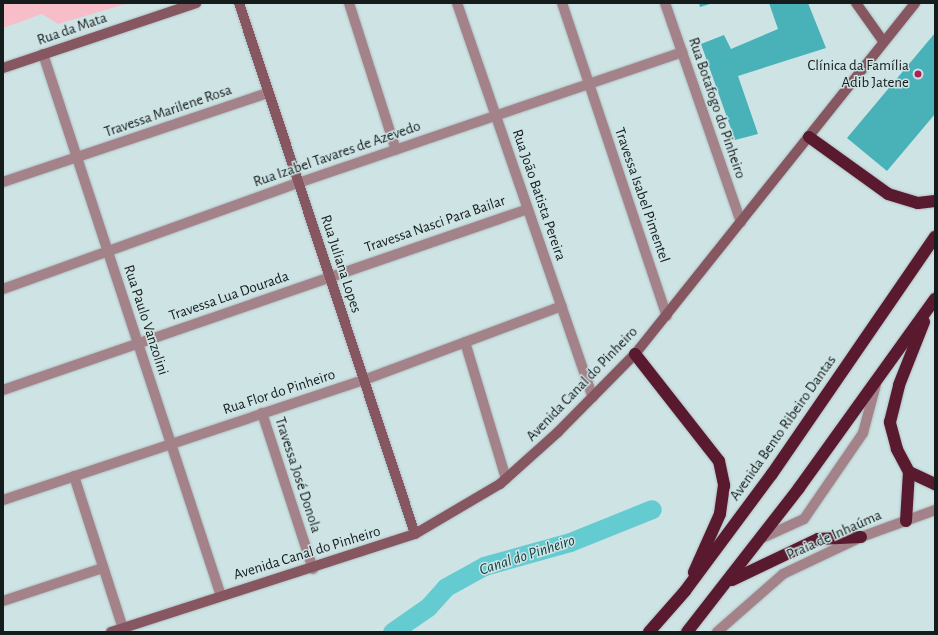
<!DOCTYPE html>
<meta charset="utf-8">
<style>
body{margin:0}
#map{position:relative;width:938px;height:635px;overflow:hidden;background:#cee3e4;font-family:"Alegreya Sans",sans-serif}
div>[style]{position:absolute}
.green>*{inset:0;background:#f7beca}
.canal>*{height:19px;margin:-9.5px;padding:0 9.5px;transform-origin:9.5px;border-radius:9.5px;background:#64cbd1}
.building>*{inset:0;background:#48b2b8}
.roads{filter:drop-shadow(0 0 1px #adbfc0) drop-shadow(0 0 1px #adbfc0)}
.lane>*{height:10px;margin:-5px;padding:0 5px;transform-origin:5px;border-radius:5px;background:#a48289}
.street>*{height:10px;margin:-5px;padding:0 5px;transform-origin:5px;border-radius:5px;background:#a48289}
.secondary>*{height:10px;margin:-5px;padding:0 5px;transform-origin:5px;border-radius:5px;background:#865661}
.highway>*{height:12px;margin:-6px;padding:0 6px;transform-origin:6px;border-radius:6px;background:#59192e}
.dots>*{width:11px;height:11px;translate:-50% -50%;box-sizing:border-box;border:2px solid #cee3e4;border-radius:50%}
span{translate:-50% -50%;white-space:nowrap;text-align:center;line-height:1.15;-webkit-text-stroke:3px #cee3e4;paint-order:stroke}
.street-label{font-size:15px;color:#141c1c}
.poi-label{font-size:15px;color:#141c1c}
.right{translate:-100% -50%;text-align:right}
.water-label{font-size:16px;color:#114244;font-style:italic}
.frame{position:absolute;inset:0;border:4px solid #141c1c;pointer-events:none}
</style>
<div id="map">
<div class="green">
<div style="clip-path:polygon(3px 3px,129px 3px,58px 24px,42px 14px,3px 28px)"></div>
</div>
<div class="canal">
<div style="left:392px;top:632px;width:44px;rotate:-34.8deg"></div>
<div style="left:428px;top:607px;width:27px;rotate:-48deg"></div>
<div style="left:446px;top:587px;width:43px;rotate:-28.9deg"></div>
<div style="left:484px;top:566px;width:89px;rotate:-15.6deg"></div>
<div style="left:570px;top:542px;width:88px;rotate:-21.9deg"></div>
</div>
<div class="building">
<div style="clip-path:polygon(699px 3px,713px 3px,700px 7px)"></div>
<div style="clip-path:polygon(769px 3px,808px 3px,826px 48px,738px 76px,758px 134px,735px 140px,701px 44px,724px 35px,731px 49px,778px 29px)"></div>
<div style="clip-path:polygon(935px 33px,935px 114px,887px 171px,847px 138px)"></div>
</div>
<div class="roads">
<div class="lane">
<div style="left:349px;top:3px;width:154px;rotate:72.3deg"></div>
<div style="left:562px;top:3px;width:330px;rotate:71.5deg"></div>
<div style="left:465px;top:342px;width:143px;rotate:73.3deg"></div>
<div style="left:262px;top:413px;width:164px;rotate:71.9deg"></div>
<div style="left:74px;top:476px;width:164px;rotate:72.2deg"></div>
<div style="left:760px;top:539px;width:48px;rotate:-24.4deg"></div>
<div style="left:804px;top:519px;width:104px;rotate:-55.5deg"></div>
<div style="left:863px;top:433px;width:51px;rotate:-75.1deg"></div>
<div style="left:3px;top:601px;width:105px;rotate:-18.3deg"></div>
</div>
<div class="street">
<div style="left:457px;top:3px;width:417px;rotate:71deg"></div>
<div style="left:665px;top:3px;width:232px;rotate:70.9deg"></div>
<div style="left:43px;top:54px;width:570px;rotate:71.82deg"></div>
<div style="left:3px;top:182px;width:280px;rotate:-18.6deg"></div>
<div style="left:3px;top:289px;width:313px;rotate:-19.8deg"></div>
<div style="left:298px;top:183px;width:406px;rotate:-18.8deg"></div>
<div style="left:3px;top:390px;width:555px;rotate:-19.02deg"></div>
<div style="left:3px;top:500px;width:380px;rotate:-18.4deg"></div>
<div style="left:364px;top:380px;width:211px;rotate:-20.5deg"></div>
<div style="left:717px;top:632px;width:88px;rotate:-41.3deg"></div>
<div style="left:783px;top:574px;width:86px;rotate:-25.4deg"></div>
<div style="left:861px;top:537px;width:79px;rotate:-20deg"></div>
</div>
<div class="secondary">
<div style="left:239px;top:3px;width:559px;rotate:71.66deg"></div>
<div style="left:856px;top:3px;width:47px;rotate:54.6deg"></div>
<div style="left:3px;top:68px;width:204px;rotate:-18.6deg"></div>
<div style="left:111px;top:632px;width:319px;rotate:-17.9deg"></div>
<div style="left:415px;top:534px;width:99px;rotate:-30.5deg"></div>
<div style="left:500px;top:484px;width:78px;rotate:-41.9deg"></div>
<div style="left:558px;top:432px;width:110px;rotate:-45.4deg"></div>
<div style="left:635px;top:354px;width:449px;rotate:-51.4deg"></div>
</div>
<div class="highway">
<div style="left:809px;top:137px;width:97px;rotate:35.8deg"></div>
<div style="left:888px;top:194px;width:31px;rotate:17deg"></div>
<div style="left:918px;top:203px;width:17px;rotate:-7deg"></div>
<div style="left:635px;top:354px;width:136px;rotate:51.9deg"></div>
<div style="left:719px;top:461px;width:25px;rotate:78deg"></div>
<div style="left:724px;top:485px;width:29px;rotate:98deg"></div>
<div style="left:720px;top:514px;width:64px;rotate:114.1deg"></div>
<div style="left:909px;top:472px;width:29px;rotate:25deg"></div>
<div style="left:906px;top:521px;width:49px;rotate:-86.5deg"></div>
<div style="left:909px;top:472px;width:26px;rotate:-118deg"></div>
<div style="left:897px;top:449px;width:28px;rotate:-105deg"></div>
<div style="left:890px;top:422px;width:38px;rotate:-76deg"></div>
<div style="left:899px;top:385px;width:68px;rotate:-68.4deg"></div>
<div style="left:732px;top:580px;width:95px;rotate:-25.5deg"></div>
<div style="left:818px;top:539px;width:43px;rotate:-2.7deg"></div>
<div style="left:649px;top:632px;width:55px;rotate:-48.7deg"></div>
<div style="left:685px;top:591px;width:146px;rotate:-53.4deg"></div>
<div style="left:772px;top:474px;width:288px;rotate:-55.5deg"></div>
<div style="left:687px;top:632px;width:182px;rotate:-52.1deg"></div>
<div style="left:799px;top:488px;width:233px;rotate:-54.3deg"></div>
</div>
</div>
<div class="dots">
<div style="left:918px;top:74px;background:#ae1f56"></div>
</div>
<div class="street-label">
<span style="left:72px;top:29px;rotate:-19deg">Rua da Mata</span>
<span style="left:717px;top:108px;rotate:71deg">Rua Botafogo do Pinheiro</span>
<span style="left:168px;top:111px;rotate:-19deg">Travessa Marilene Rosa</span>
<span style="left:337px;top:154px;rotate:-19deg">Rua Izabel Tavares de Azevedo</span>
<span style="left:539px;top:195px;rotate:71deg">Rua João Batista Pereira</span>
<span style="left:642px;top:195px;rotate:71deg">Travessa Isabel Pimentel</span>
<span style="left:435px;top:224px;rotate:-19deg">Travessa Nasci Para Bailar</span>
<span style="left:341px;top:264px;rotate:72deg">Rua Juliana Lopes</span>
<span style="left:229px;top:296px;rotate:-19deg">Travessa Lua Dourada</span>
<span style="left:146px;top:320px;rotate:72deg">Rua Paulo Vanzolini</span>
<span style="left:582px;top:384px;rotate:-46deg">Avenida Canal do Pinheiro</span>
<span style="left:279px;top:392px;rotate:-18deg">Rua Flor do Pinheiro</span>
<span style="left:783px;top:428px;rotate:-55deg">Avenida Bento Ribeiro Dantas</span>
<span style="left:298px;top:475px;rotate:72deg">Travessa José Donola</span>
<span style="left:834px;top:535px;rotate:-24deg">Praia de Inhaúma</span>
<span style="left:307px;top:553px;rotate:-17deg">Avenida Canal do Pinheiro</span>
</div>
<div class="poi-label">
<span class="right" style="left:909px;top:74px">Clínica da Família<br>Adib Jatene</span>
</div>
<div class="water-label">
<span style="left:527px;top:555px;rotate:-18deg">Canal do Pinheiro</span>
</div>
<div class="frame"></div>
</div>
